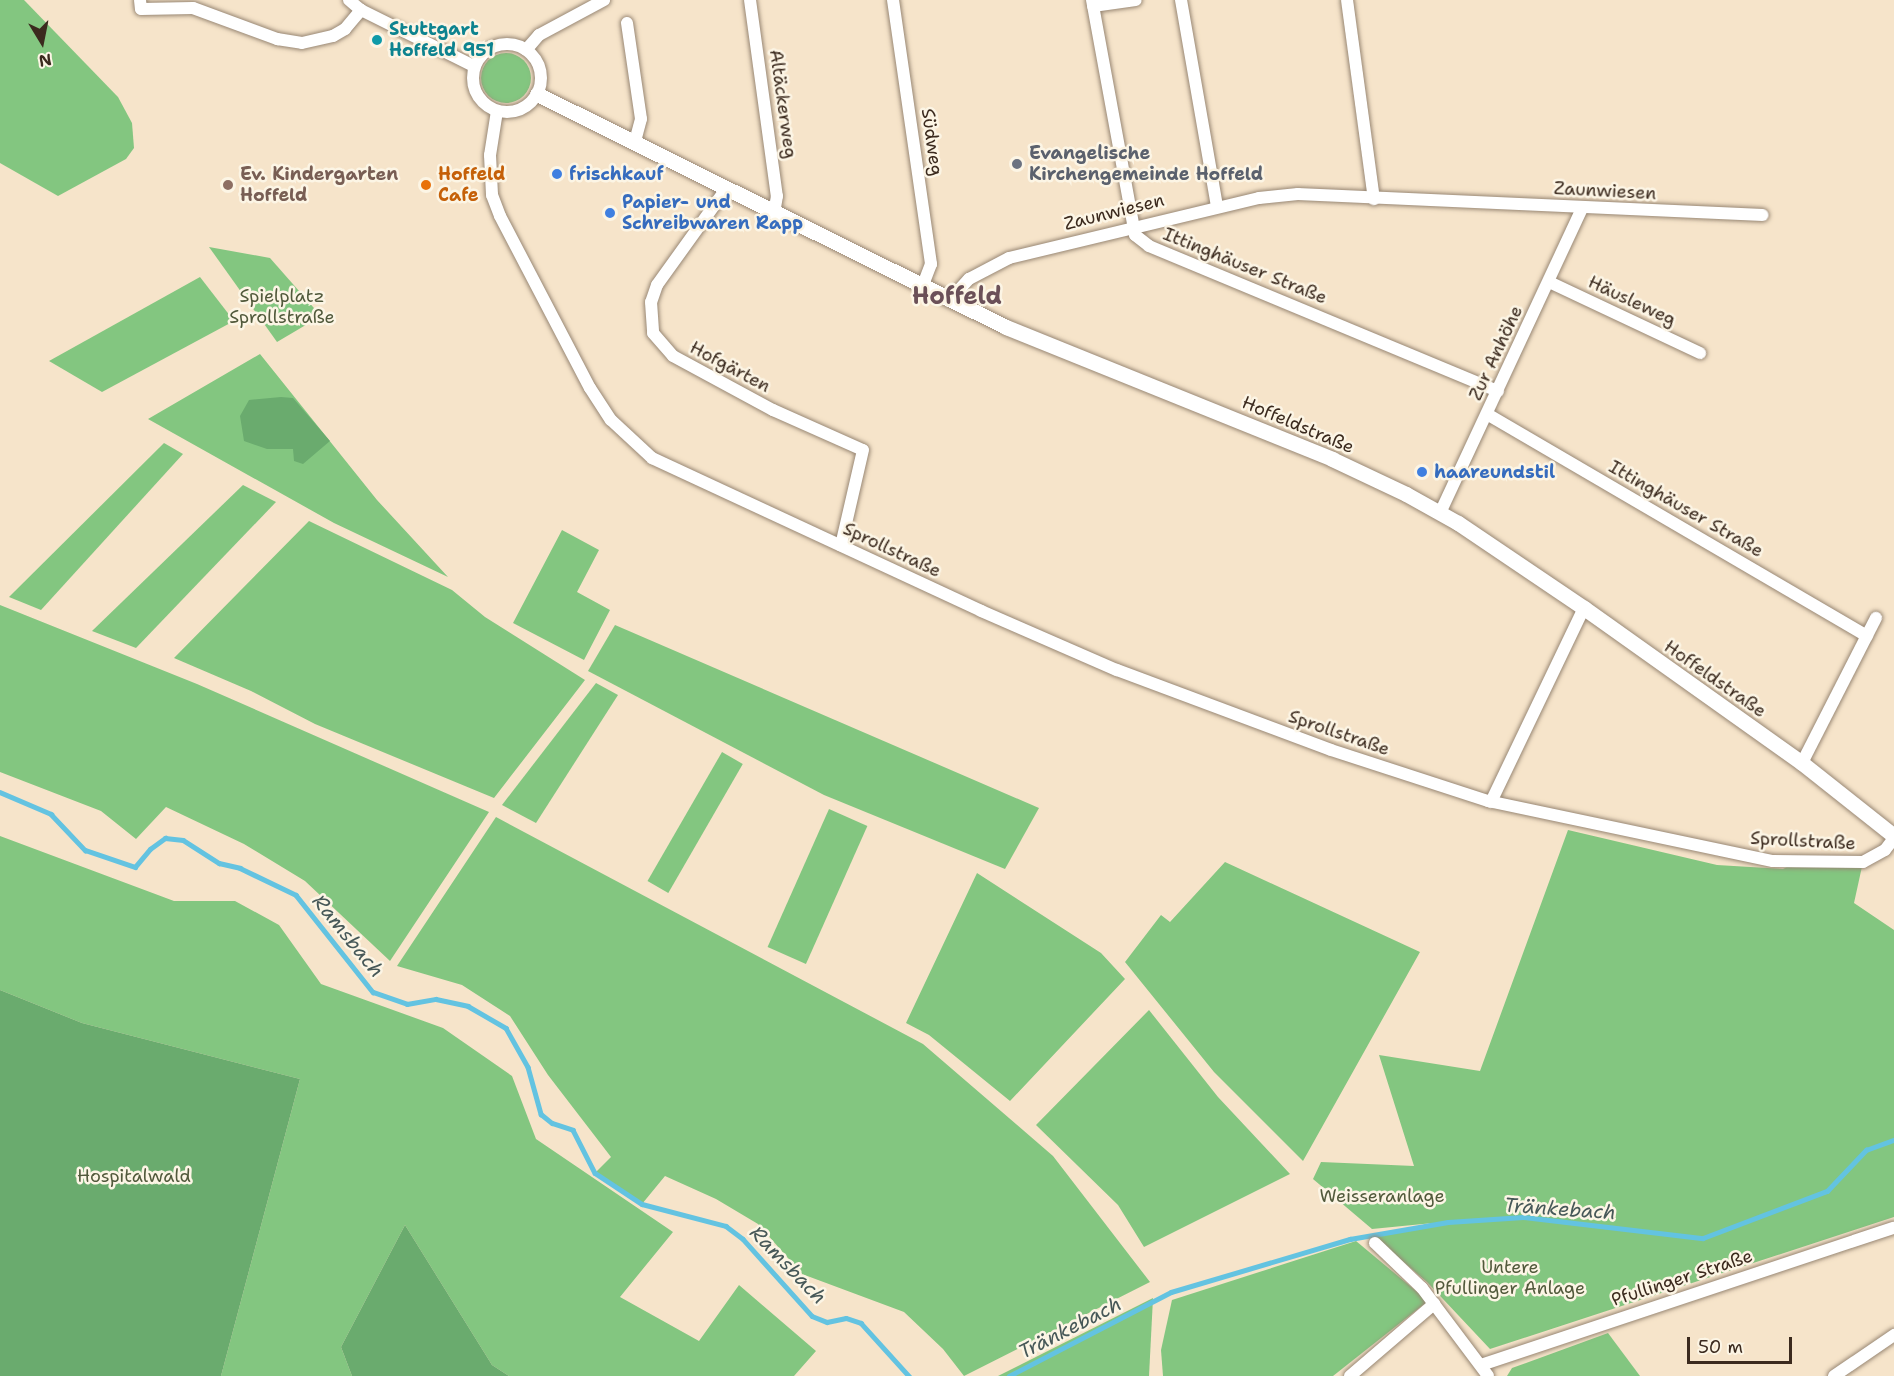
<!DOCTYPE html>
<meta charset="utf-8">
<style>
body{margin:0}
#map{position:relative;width:1894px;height:1376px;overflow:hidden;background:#f6e4ca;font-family:"Shantell Sans",sans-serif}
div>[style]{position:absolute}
.green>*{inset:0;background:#83c680;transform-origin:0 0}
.round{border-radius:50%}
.forest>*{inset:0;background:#6aab6e}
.stream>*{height:4.5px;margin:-2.25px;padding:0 2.25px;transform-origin:2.25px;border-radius:2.25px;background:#63c3e1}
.roads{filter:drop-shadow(0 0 2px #988774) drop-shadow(0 0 2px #988774)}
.minor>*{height:12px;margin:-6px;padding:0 6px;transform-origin:6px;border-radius:6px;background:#fff}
.minor>.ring{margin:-6px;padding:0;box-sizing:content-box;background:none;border:12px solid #fff;border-radius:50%}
.tertiary>*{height:15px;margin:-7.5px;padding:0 7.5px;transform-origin:7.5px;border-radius:7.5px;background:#fff}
.dots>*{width:16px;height:16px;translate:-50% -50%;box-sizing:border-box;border:3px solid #fcf5e5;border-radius:50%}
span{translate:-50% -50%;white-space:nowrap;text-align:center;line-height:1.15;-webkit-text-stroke:5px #fcf5e5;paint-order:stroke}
.culture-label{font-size:18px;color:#0d838f;font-weight:700}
.left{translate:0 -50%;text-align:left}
.street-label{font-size:18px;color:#3b2a1e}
.worship-label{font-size:18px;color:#5b616d;font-weight:700}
.shop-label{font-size:18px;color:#366cbe;font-weight:700}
.education-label{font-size:18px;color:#785e54;font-weight:700}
.food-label{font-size:18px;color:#c56008;font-weight:700}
.park-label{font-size:18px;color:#51593b}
.water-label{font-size:20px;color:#475858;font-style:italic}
.district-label{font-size:24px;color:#6b5058;font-weight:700}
.north{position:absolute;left:12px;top:12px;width:60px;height:60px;-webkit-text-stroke:4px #fcf5e5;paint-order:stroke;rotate:170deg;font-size:16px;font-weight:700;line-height:24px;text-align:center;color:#3b2a1e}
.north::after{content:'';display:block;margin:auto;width:21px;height:27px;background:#3b2a1e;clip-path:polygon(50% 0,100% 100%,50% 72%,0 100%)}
.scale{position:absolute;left:1687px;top:1337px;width:105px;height:27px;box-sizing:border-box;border:3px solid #3b2a1e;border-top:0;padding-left:8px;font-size:18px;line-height:21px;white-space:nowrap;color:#3b2a1e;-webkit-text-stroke:4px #fcf5e5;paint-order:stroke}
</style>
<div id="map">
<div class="green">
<div style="clip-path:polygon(0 0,24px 0,118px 97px,132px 123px,134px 148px,126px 159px,58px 196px,0 163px)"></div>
<div class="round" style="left:481px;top:53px;width:50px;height:50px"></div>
<div style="clip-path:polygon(209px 247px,270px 258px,321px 316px,277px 342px)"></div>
<div style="clip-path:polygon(200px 277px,234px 321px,102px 392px,49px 361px)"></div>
<div style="clip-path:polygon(260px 354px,377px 500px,448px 577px,334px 523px,148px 419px)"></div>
<div style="clip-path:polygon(164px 443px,183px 454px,41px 610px,9px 597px)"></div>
<div style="clip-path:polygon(243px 485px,276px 502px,136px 648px,92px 631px)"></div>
<div style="clip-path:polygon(309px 521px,452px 590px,485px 617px,585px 680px,494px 798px,315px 724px,251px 691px,174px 658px)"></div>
<div style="clip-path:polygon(562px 530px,599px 550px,577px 592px,610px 610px,584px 660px,513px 623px)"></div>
<div style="clip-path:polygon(0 605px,197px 684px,489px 812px,390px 961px,305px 881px,244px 844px,166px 807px,136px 839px,101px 811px,0 772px)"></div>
<div style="clip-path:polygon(615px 625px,1039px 808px,1005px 869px,824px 795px,588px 671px)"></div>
<div style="clip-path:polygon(596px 683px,618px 695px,536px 823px,502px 805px)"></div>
<div style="left:722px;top:752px;width:24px;height:149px;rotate:30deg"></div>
<div style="left:829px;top:809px;width:42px;height:151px;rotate:24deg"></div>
<div style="clip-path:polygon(496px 817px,923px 1044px,1053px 1156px,1150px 1282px,964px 1376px,943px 1349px,904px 1312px,802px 1274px,758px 1224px,716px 1199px,665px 1176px,642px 1204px,595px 1173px,611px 1157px,548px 1075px,510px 1016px,462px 985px,397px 966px)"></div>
<div style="clip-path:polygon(1568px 830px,1717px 865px,1783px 869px,1795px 863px,1863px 862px,1854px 903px,1894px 930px,1894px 1217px,1490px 1349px,1427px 1282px,1372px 1235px,1433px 1223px,1372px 1229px,1313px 1179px,1321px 1162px,1414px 1166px,1379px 1055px,1480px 1071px)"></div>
<div style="clip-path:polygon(0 836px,174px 901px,235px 901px,279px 925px,321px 984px,443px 1028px,512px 1076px,536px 1139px,673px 1232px,620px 1297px,699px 1341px,739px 1285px,816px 1351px,794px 1376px,509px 1376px,492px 1365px,405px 1225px,341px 1347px,352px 1376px,221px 1376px,300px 1079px,82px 1023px,0 990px)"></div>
<div style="clip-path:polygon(1225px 862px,1420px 952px,1303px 1161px,1214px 1072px,1125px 962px,1161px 915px,1170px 922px)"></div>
<div style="clip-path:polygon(977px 873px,1101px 953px,1125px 979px,1010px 1101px,929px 1035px,906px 1023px)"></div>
<div style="clip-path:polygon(1149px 1010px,1218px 1097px,1290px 1174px,1144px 1247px,1118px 1205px,1036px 1125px)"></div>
<div style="clip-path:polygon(1356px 1241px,1428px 1301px,1333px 1376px,1163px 1376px,1161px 1350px,1172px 1300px)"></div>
<div style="clip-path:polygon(1153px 1298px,1149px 1376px,998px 1376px)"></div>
<div style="clip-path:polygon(1608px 1333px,1640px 1376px,1507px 1376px,1512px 1368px)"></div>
</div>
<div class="forest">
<div style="clip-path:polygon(281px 397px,293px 398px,330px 441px,303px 464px,294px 461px,293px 449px,267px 449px,244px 441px,240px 416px,249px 400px)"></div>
<div style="clip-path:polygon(0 990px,82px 1023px,300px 1079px,221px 1376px,0 1376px)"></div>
<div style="clip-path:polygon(405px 1225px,492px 1365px,509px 1376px,352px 1376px,341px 1347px)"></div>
</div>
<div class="stream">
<div style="left:0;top:792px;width:56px;rotate:23.3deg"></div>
<div style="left:51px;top:814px;width:50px;rotate:46.6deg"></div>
<div style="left:85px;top:850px;width:53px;rotate:18.8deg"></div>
<div style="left:135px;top:867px;width:23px;rotate:-50deg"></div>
<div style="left:150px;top:849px;width:19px;rotate:-36deg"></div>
<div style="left:165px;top:838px;width:18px;rotate:6deg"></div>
<div style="left:183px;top:840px;width:43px;rotate:32.6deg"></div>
<div style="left:219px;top:863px;width:22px;rotate:13deg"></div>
<div style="left:240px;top:868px;width:62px;rotate:25.7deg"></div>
<div style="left:296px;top:895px;width:124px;rotate:51.6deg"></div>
<div style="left:373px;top:992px;width:36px;rotate:19deg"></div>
<div style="left:407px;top:1004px;width:29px;rotate:-10deg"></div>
<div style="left:436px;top:999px;width:33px;rotate:12deg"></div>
<div style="left:468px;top:1006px;width:44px;rotate:30.1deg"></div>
<div style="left:506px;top:1028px;width:45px;rotate:60.6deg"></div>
<div style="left:528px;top:1067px;width:49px;rotate:74.5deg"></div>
<div style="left:541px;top:1114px;width:14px;rotate:39deg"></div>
<div style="left:552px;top:1123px;width:22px;rotate:18deg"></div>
<div style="left:573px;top:1130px;width:48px;rotate:62.9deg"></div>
<div style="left:595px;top:1173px;width:56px;rotate:33.4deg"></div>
<div style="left:642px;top:1204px;width:87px;rotate:14.7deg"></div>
<div style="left:726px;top:1226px;width:21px;rotate:37deg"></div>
<div style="left:743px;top:1239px;width:103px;rotate:48.1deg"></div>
<div style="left:812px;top:1316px;width:16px;rotate:22deg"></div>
<div style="left:827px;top:1322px;width:19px;rotate:-12deg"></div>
<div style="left:846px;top:1318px;width:16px;rotate:18deg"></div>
<div style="left:861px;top:1323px;width:72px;rotate:47.8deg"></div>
<div style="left:1009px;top:1376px;width:182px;rotate:-27.4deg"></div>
<div style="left:1171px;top:1292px;width:187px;rotate:-16.5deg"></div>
<div style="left:1350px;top:1239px;width:99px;rotate:-9.8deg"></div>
<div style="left:1448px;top:1222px;width:75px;rotate:-3.8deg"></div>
<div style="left:1523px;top:1217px;width:181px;rotate:6.7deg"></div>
<div style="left:1703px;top:1238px;width:133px;rotate:-20.8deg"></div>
<div style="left:1827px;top:1191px;width:57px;rotate:-46.4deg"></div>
<div style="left:1866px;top:1150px;width:30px;rotate:-20deg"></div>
</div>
<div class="roads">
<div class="minor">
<div style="left:140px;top:0;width:9px;rotate:84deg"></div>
<div style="left:141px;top:9px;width:52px;rotate:-1.1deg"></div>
<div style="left:193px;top:8px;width:90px;rotate:20.3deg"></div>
<div style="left:277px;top:39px;width:25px;rotate:9deg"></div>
<div style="left:302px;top:43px;width:32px;rotate:-13deg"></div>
<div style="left:333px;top:36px;width:14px;rotate:-30deg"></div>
<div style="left:345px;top:29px;width:25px;rotate:-50deg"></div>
<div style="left:349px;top:0;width:16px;rotate:40deg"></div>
<div style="left:361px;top:10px;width:126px;rotate:26.4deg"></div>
<div style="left:750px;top:0;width:198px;rotate:82.2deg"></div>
<div style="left:777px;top:196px;width:17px;rotate:100deg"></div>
<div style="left:893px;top:0;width:267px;rotate:81.8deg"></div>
<div style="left:931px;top:264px;width:25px;rotate:111deg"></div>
<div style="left:1092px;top:0;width:239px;rotate:79.6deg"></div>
<div style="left:1135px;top:235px;width:18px;rotate:38deg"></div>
<div style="left:1149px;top:246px;width:378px;rotate:22.6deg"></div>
<div style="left:1181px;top:0;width:210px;rotate:80.1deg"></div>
<div style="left:1347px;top:0;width:201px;rotate:82.3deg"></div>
<div style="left:1093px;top:6px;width:43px;rotate:-7.9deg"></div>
<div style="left:627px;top:23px;width:97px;rotate:81.7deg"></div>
<div style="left:641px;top:119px;width:23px;rotate:105deg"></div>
<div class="ring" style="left:473px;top:44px;width:56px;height:56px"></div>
<div style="left:526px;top:50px;width:20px;rotate:-49deg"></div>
<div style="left:539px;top:35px;width:74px;rotate:-28.3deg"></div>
<div style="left:497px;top:111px;width:45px;rotate:99deg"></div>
<div style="left:490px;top:155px;width:40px;rotate:87.1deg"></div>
<div style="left:492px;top:195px;width:22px;rotate:69deg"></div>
<div style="left:500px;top:216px;width:194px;rotate:62.4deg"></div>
<div style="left:590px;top:388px;width:38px;rotate:57deg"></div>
<div style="left:611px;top:420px;width:56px;rotate:42.8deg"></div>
<div style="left:652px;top:458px;width:363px;rotate:24.9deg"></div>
<div style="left:981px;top:611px;width:148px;rotate:23.5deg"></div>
<div style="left:1117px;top:670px;width:228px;rotate:20.5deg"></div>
<div style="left:1331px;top:750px;width:165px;rotate:18deg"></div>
<div style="left:1488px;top:801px;width:291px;rotate:11.9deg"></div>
<div style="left:1773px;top:861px;width:90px;rotate:0.6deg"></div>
<div style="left:1863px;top:862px;width:25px;rotate:-29deg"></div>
<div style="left:1885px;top:850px;width:15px;rotate:-53deg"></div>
<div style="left:726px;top:189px;width:118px;rotate:125.7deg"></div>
<div style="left:657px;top:285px;width:18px;rotate:109deg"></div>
<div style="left:651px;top:302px;width:31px;rotate:86deg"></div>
<div style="left:653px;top:333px;width:30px;rotate:49deg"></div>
<div style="left:673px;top:356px;width:114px;rotate:28.4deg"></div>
<div style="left:773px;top:410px;width:98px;rotate:24deg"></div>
<div style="left:863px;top:450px;width:98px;rotate:103deg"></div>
<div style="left:1549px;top:282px;width:167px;rotate:25.2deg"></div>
<div style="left:949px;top:301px;width:30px;rotate:-48deg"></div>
<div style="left:969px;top:279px;width:45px;rotate:-27.7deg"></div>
<div style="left:1009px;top:258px;width:257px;rotate:-13.5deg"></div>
<div style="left:1259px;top:198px;width:39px;rotate:-6deg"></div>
<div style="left:1298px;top:194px;width:465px;rotate:2.6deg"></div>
<div style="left:1487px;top:414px;width:440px;rotate:30.3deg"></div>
<div style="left:1440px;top:513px;width:336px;rotate:-65deg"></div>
<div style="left:1802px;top:763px;width:163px;rotate:-63deg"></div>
<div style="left:1491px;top:802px;width:215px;rotate:-64.4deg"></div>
<div style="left:1375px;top:1243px;width:65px;rotate:43.8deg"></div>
<div style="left:1422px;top:1288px;width:110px;rotate:53.1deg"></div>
<div style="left:1481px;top:1365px;width:435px;rotate:-18.4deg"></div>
<div style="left:1350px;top:1376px;width:111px;rotate:-40.6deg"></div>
<div style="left:1834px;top:1376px;width:73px;rotate:-34.3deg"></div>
</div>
<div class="tertiary">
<div style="left:537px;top:94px;width:524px;rotate:26.42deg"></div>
<div style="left:1006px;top:327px;width:352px;rotate:22deg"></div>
<div style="left:1332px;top:459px;width:82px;rotate:25.3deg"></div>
<div style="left:1406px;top:494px;width:60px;rotate:29.1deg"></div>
<div style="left:1458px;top:523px;width:152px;rotate:34deg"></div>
<div style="left:1584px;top:608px;width:267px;rotate:35.4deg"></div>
<div style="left:1802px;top:763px;width:117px;rotate:38.4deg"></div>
</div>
</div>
<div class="dots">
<div style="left:377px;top:40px;background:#0f9aa8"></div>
<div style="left:1017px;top:164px;background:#6b7280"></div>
<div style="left:557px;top:174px;background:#3f7fe0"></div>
<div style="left:228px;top:185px;background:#8d6e63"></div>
<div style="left:426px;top:185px;background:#e8710a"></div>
<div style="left:610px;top:213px;background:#3f7fe0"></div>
<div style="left:1422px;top:472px;background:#3f7fe0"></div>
</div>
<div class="culture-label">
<span class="left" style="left:389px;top:40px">Stuttgart<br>Hoffeld 951</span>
</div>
<div class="street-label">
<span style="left:783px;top:104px;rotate:82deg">Altäckerweg</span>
<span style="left:932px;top:142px;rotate:82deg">Südweg</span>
<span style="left:1605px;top:191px;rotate:3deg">Zaunwiesen</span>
<span style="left:1114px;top:212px;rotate:-14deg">Zaunwiesen</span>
<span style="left:1245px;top:266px;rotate:22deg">Ittinghäuser Straße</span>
<span style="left:1632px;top:301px;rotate:25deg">Häusleweg</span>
<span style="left:1496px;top:353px;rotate:-65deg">Zur Anhöhe</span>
<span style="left:730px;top:367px;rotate:28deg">Hofgärten</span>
<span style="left:1298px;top:425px;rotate:23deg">Hoffeldstraße</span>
<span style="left:1686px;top:509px;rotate:30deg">Ittinghäuser Straße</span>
<span style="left:892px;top:550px;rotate:25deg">Sprollstraße</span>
<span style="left:1715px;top:679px;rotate:35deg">Hoffeldstraße</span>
<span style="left:1339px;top:733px;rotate:19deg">Sprollstraße</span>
<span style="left:1803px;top:841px;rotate:3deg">Sprollstraße</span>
<span style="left:1682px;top:1278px;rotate:-18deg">Pfullinger Straße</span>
</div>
<div class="worship-label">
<span class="left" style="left:1029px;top:164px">Evangelische<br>Kirchengemeinde Hoffeld</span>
</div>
<div class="shop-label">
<span class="left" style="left:569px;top:174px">frischkauf</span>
<span class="left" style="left:622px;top:213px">Papier- und<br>Schreibwaren Rapp</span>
<span class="left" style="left:1434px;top:472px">haareundstil</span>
</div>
<div class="education-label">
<span class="left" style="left:240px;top:185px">Ev. Kindergarten<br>Hoffeld</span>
</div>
<div class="food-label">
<span class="left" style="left:438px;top:185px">Hoffeld<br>Cafe</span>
</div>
<div class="park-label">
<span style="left:282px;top:307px">Spielplatz<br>Sprollstraße</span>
<span style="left:134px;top:1176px">Hospitalwald</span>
<span style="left:1382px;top:1196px">Weisseranlage</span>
<span style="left:1510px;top:1278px">Untere<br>Pfullinger Anlage</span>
</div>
<div class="water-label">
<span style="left:348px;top:936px;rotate:51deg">Ramsbach</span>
<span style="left:1560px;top:1209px;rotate:4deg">Tränkebach</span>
<span style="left:788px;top:1265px;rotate:46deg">Ramsbach</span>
<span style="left:1070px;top:1328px;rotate:-27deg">Tränkebach</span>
</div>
<div class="district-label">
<span style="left:957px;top:297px">Hoffeld</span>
</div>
<div class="north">N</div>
<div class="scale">50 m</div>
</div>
